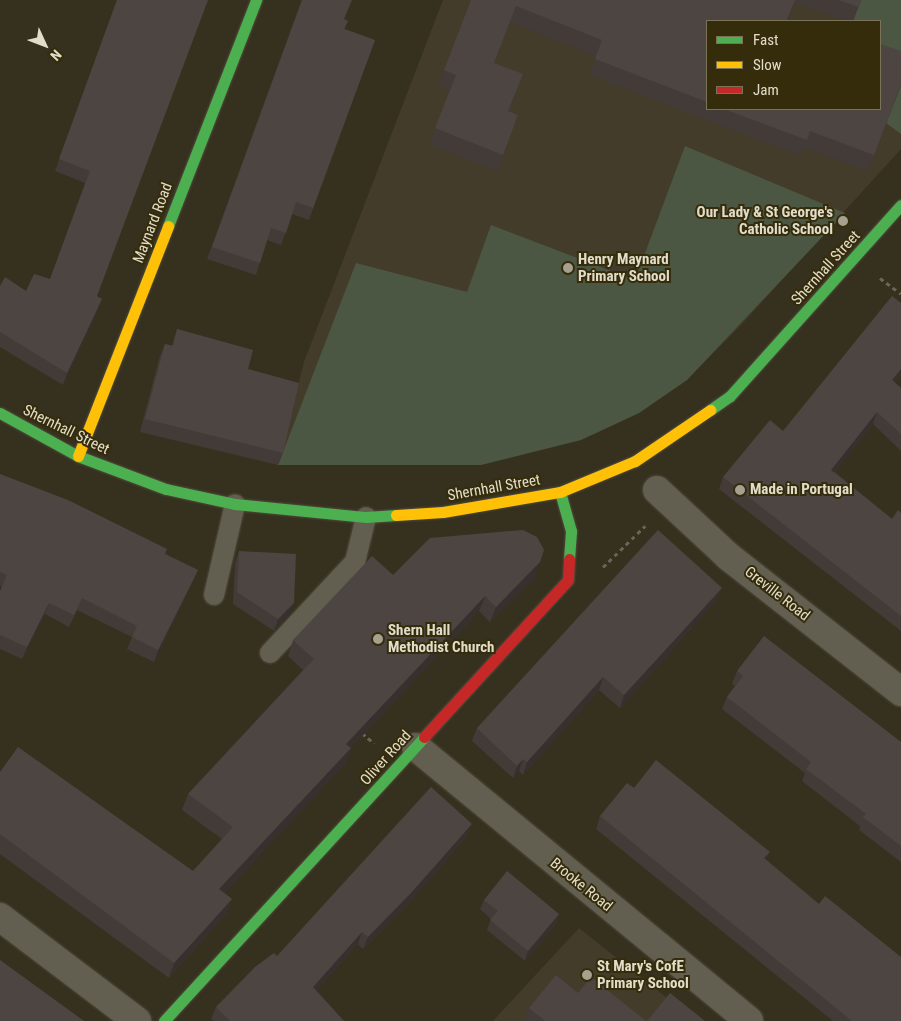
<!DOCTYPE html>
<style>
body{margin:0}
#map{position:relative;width:901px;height:1021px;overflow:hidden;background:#36311f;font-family:"Roboto Condensed",sans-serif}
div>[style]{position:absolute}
.education>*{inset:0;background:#433c2a}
.green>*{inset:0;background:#4b5742}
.path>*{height:3px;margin-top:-1.5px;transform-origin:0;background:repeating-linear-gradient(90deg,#686559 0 4px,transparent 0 8px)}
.roads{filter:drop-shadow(0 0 1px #504b3d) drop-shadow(0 0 1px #504b3d)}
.lane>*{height:20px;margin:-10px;padding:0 10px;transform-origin:10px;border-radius:10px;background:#625f51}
.street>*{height:28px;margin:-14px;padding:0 14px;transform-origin:14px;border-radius:14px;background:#625f51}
.fast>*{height:11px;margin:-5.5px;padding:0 5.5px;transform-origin:5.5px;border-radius:5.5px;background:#4caf50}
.slow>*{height:11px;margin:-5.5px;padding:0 5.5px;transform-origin:5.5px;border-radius:5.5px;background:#ffc107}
.jam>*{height:11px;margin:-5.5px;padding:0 5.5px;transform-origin:5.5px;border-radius:5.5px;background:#c62828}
.wall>*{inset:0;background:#423b38}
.shaded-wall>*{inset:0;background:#36302e}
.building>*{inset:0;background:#4d4541}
.dots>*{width:14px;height:14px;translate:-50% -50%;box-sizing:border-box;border:2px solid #352c0b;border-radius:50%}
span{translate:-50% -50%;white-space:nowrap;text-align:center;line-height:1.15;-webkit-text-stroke:4px #352c0b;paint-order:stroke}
.poi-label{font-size:15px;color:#e2ddca;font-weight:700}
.right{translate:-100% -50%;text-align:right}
.left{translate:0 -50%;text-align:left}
.street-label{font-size:15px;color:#e2ddca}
.legend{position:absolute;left:706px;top:20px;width:175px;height:90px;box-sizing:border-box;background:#352c0b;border:1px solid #7a7357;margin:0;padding:6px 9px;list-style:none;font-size:15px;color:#e2ddca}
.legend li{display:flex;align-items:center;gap:10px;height:25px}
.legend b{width:25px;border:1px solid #7a7357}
.north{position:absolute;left:20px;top:20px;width:50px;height:50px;-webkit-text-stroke:4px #352c0b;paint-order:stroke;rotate:133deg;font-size:14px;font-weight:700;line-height:20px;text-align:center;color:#e2ddca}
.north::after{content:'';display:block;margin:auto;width:18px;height:22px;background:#e2ddca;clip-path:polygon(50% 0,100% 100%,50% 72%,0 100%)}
</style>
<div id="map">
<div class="education">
<div style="clip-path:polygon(evenodd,443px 0,901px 0,901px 149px,742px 324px,687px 380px,639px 413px,581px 440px,481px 465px,278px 465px,304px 362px,443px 0,707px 21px,880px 21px,880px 109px,707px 109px,707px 21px)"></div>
<div style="clip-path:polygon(579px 928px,696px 1021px,493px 1021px)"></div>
</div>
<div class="green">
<div style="clip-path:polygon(861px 0,901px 0,901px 70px,880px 62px,880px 21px,853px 21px)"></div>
<div style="clip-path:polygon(901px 85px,901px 134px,886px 123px)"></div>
<div style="clip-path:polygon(685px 146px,845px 213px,687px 380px,639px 413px,581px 440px,481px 465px,278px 465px,356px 263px,467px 292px,491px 225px,635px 280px)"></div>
</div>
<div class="path">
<div style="left:880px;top:278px;width:26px;rotate:37deg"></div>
<div style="left:603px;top:567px;width:59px;rotate:-44.3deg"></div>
<div style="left:362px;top:733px;width:16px;rotate:40deg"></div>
</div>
<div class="roads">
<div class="lane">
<div style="left:214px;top:595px;width:93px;rotate:-77deg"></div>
<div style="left:270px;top:653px;width:125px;rotate:-47deg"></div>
<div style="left:355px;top:562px;width:46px;rotate:-76.3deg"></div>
</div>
<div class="street">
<div style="left:657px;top:490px;width:98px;rotate:42.9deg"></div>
<div style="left:729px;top:557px;width:219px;rotate:38.1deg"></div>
<div style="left:416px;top:747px;width:431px;rotate:39.4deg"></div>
<div style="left:0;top:917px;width:172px;rotate:37.2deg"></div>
</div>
<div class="fast">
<div style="left:168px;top:226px;width:243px;rotate:-68.7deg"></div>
<div style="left:710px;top:410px;width:24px;rotate:-35deg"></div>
<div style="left:730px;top:396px;width:256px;rotate:-48.2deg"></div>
<div style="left:0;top:413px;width:89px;rotate:28.9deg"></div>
<div style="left:78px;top:456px;width:94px;rotate:20.6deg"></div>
<div style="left:166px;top:489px;width:71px;rotate:12.3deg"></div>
<div style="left:235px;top:504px;width:132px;rotate:5.7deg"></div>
<div style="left:366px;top:517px;width:30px;rotate:-4deg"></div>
<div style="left:560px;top:492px;width:41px;rotate:74.2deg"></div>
<div style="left:571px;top:531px;width:28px;rotate:94deg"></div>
<div style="left:164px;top:1021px;width:385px;rotate:-47.5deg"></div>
</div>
<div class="slow">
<div style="left:78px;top:456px;width:247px;rotate:-68.6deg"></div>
<div style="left:396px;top:515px;width:47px;rotate:-3.7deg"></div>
<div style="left:443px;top:512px;width:119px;rotate:-9.7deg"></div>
<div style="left:560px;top:492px;width:81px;rotate:-22.5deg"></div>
<div style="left:635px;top:461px;width:91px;rotate:-34.2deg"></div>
</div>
<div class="jam">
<div style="left:424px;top:737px;width:213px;rotate:-47.5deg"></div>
<div style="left:568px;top:580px;width:21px;rotate:-87deg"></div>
</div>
</div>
<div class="wall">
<div style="clip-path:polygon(117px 0,97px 296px,97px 312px,63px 385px,0 347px,0 286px,26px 291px,50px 279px,85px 183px,55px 171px)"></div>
<div style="clip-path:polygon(302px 0,345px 20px,345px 29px,375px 40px,309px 220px,292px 214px,281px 245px,267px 240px,256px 275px,207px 259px)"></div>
<div style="clip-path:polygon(471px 0,861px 0,853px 21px,846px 21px,795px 2px,787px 21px,707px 21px,707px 109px,880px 109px,901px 85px,868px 171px,804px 147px,801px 156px,589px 75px,596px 56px,510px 22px,494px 63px,517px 90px,509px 111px,518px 115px,498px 171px,429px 145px,450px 91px,438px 86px)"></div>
<div style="clip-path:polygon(901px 303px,901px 375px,895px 383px,901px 388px,901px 451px,873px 424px,835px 472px,892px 519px,901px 513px,901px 631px,719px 489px,723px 477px,783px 431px)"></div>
<div style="clip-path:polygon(177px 329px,248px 369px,283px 453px,278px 465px,140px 432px,160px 356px,165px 344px,172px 346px)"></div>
<div style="clip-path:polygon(0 474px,198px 570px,193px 581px,154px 662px,127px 649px,132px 637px,77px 610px,69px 627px,45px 614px,22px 659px,0 649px,0 591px,2px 587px,0 586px)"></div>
<div style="clip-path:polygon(239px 551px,289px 615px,274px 631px,233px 604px,235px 563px)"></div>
<div style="clip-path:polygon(393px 575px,535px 578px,490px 622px,479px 611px,350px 749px,345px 764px,224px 893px,232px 899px,226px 914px,169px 978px,0 854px,0 772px,193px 871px,222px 839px,182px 810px,188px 794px,303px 670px,288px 656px,293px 640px)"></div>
<div style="clip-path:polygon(717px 600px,620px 708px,599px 690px,523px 775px,519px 771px,513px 778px,472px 741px,477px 728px)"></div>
<div style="clip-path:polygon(737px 671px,901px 742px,901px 862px,859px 830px,860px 826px,802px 781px,805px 773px,722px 709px,727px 697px,735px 686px,732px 684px)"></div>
<div style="clip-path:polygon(634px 788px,767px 860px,901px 1021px,833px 1021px,596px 829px,600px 816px)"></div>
<div style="clip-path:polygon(467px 836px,407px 905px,363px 949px,358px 944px,316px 991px,344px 1021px,214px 1021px,211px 1019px,216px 1007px,277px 956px)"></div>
<div style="clip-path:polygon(484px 900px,559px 914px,556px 924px,525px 961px,487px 930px,491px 919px,480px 909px)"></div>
<div style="clip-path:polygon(578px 993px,646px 1021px,524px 1021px,529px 1008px)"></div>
</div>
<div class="shaded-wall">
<div style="clip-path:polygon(102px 299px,97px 312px,63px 385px,67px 373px)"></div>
<div style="clip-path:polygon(901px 369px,901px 375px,887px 393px,892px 380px)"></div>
<div style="clip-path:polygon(877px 412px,873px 424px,827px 482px,831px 470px)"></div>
<div style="clip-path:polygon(540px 562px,535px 578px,490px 622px,496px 607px)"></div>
<div style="clip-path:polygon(198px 570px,193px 581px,154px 662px,158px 650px)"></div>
<div style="clip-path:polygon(722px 588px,717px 600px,620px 708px,624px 695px)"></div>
<div style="clip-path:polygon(485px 596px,479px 611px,350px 749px,345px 764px,213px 905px,219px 889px,346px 744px)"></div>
<div style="clip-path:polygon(49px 603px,45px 614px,22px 659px,27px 647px)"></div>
<div style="clip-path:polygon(294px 603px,289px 615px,274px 631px,278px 619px)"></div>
<div style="clip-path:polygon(603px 677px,599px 690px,523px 775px,527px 762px)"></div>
<div style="clip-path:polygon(523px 759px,519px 771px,513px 778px,517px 766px)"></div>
<div style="clip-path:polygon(472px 824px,467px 836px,407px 905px,363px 949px,368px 937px)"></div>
<div style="clip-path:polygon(770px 852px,765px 864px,764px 858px)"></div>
<div style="clip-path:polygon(232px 899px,226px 914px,169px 978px,174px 963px)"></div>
<div style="clip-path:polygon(559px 914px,556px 924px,525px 961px,528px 951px)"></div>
<div style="clip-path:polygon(362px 932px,358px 944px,308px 1000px,313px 987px)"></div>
</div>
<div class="building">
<div style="clip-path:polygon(117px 0,208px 0,97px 296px,102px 299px,67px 373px,0 332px,0 286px,5px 277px,26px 291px,34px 274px,50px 279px,90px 171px,59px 159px)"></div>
<div style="clip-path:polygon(302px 0,352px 0,344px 19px,348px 21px,344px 29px,375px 40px,313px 208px,296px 202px,286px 233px,271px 228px,260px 263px,212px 247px)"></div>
<div style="clip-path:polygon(471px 0,795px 0,786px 21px,707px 21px,707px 102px,595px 59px,602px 40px,516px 6px,494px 63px,523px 74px,508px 111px,518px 115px,503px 155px,435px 128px,456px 75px,444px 70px)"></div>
<div style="clip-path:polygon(839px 0,861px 0,858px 7px)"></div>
<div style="clip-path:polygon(880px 44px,901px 51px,901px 84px,874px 155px,810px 131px,807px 140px,724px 109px,880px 109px)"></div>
<div style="clip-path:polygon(892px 296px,901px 303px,901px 369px,892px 380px,901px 388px,901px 434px,877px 412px,831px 470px,892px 519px,898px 510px,901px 513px,901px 616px,723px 477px,770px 420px,783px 431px)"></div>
<div style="clip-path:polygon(177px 329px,253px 350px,248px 369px,299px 383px,283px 453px,145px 419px,165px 344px,173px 346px)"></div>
<div style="clip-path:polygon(0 474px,68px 500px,167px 549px,165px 554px,198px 570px,158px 650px,132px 637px,137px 626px,82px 598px,74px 615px,49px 603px,27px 647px,0 635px,0 591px,7px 575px,0 572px)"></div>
<div style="clip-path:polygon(523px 530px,537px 537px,544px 550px,540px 562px,496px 607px,485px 596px,346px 744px,351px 748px,219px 889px,232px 899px,174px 963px,0 834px,0 772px,18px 747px,193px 871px,233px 827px,188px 794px,314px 659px,293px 640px,372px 556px,393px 575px,430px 538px)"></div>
<div style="clip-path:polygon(658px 530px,722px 588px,624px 695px,603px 677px,527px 762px,523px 759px,517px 766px,477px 728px)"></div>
<div style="clip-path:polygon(239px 551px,296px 554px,294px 603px,278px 619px,237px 592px)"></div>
<div style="clip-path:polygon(764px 636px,901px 742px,901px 846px,863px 817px,866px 814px,806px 769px,811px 762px,727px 697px,743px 676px,737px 671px)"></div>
<div style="clip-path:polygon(656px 760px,770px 852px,764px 858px,819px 904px,825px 896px,901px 957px,901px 1021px,852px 1021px,600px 816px,627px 783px,634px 788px)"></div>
<div style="clip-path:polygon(431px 787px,472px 824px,411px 893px,368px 937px,362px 932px,313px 987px,344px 1021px,230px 1021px,216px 1007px,255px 967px,274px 953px,277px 956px)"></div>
<div style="clip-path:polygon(507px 871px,559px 914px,528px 951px,490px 920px,498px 911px,484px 900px)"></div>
<div style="clip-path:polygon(0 960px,84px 1021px,0 1021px)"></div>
<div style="clip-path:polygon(556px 975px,578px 993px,591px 977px,646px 1021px,545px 1021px,529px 1008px)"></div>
<div style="clip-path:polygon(670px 993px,705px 1021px,647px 1021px)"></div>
</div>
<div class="dots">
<div style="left:843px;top:221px;background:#a6a18e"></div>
<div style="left:568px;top:268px;background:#a6a18e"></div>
<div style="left:740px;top:490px;background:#a6a18e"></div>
<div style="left:378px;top:639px;background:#a6a18e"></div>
<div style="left:587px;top:975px;background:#a6a18e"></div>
</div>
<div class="poi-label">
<span class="right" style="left:833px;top:221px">Our Lady &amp; St George's<br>Catholic School</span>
<span class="left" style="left:578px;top:268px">Henry Maynard<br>Primary School</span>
<span class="left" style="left:750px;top:490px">Made in Portugal</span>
<span class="left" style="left:388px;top:639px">Shern Hall<br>Methodist Church</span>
<span class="left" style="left:597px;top:975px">St Mary's CofE<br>Primary School</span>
</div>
<div class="street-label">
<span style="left:153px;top:223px;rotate:-69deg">Maynard Road</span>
<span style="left:826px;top:268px;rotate:-48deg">Shernhall Street</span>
<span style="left:66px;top:430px;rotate:26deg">Shernhall Street</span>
<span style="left:494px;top:488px;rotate:-10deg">Shernhall Street</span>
<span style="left:777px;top:594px;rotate:38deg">Greville Road</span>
<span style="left:386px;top:758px;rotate:-48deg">Oliver Road</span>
<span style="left:581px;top:885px;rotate:39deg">Brooke Road</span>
</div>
<ul class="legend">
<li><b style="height:6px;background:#4caf50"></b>Fast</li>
<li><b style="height:6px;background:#ffc107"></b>Slow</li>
<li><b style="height:6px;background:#c62828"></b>Jam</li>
</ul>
<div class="north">N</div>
</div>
